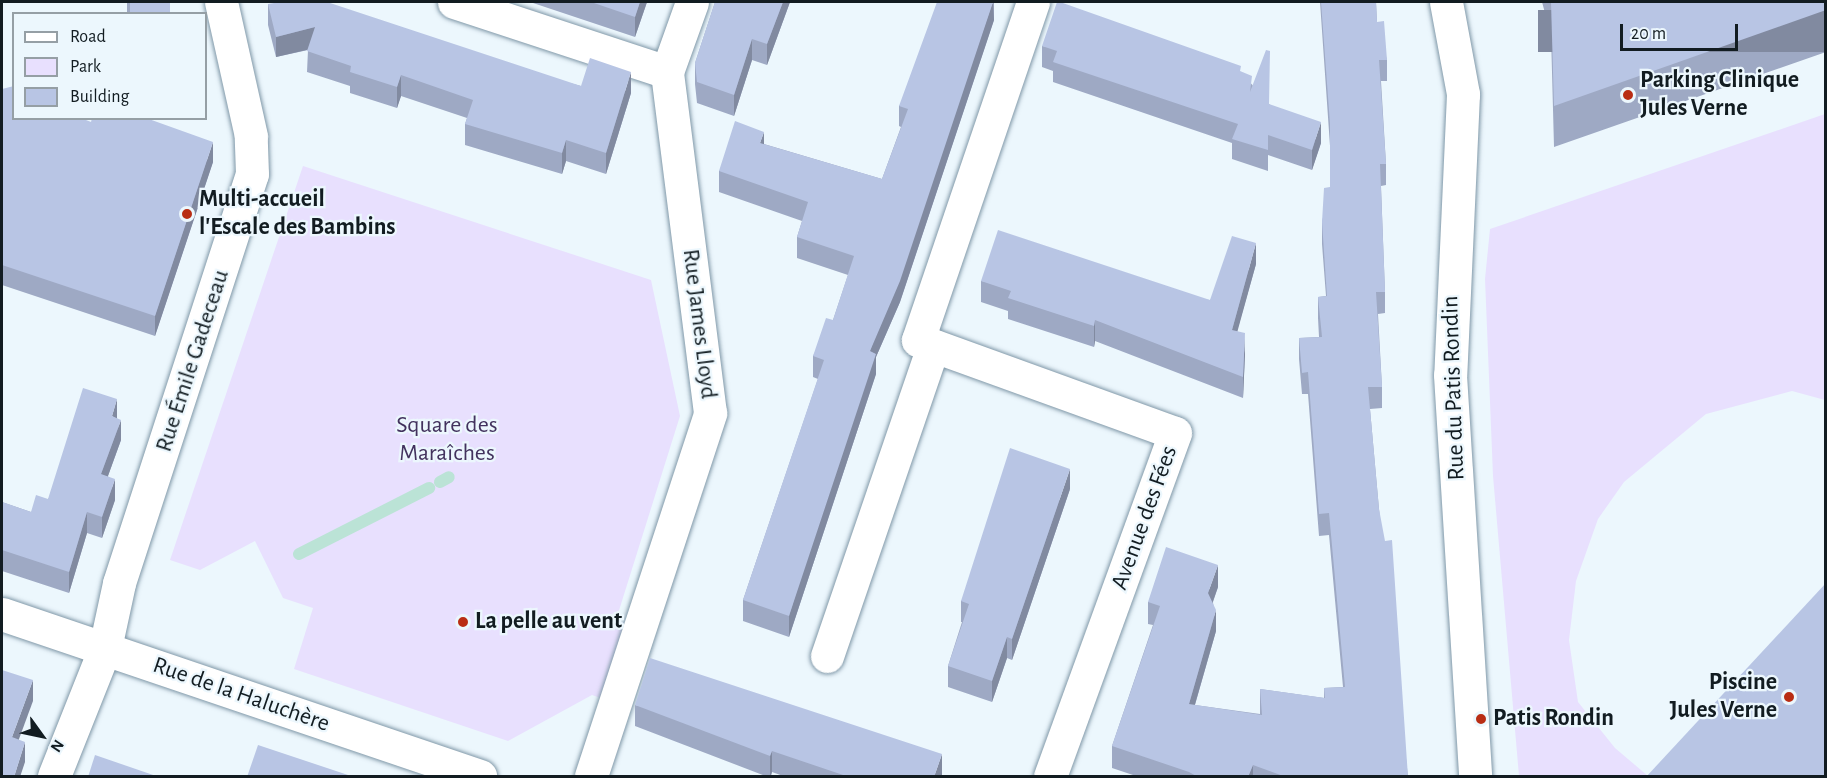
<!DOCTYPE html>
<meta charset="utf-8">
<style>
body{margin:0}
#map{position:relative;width:1827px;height:778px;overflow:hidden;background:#ecf7fd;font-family:"Alegreya Sans",sans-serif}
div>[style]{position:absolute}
.green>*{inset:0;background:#e8e0fe}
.stream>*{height:12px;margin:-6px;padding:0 6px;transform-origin:6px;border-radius:6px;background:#bbe3d6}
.roads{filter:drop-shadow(0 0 2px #8098a8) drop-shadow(0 0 2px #8098a8)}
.minor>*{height:33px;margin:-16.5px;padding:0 16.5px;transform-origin:16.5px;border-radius:16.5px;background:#fff}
.wall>*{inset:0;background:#9ea9c4;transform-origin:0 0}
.shaded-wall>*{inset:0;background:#818aa0;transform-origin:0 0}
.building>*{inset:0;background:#b8c5e4;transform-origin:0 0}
.dots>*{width:16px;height:16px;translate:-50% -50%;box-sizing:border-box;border:3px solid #ecf7fd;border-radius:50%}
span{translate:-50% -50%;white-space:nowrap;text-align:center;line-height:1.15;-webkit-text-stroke:4.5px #ecf7fd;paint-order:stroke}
.poi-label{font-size:24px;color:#121c21;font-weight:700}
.left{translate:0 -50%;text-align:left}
.right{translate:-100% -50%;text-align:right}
.street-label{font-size:24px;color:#121c21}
.park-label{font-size:24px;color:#42325e}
.frame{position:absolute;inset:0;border:3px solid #121c21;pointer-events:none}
.legend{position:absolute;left:12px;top:12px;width:195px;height:108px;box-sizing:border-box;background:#ecf7fd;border:2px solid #959fa5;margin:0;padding:8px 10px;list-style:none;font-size:18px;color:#121c21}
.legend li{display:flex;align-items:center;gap:12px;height:30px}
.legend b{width:30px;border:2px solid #959fa5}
.north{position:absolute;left:12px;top:706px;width:60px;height:60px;-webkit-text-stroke:4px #ecf7fd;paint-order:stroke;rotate:123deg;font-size:16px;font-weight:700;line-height:24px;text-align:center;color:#121c21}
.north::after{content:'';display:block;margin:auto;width:21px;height:27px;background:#121c21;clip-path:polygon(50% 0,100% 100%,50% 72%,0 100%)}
.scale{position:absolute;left:1620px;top:24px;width:118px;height:27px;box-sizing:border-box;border:3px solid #121c21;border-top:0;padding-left:8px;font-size:18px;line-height:21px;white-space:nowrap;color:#121c21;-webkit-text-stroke:4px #ecf7fd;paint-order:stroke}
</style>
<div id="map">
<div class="green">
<div style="clip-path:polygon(1825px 114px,1825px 400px,1792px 391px,1706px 414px,1624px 482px,1598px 519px,1576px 581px,1569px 640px,1578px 702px,1615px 748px,1648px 776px,1519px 776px,1493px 476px,1485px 279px,1490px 229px)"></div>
<div style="clip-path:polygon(303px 166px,651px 280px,680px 416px,616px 620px,633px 626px,609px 701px,592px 695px,508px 741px,294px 669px,313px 608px,283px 598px,255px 541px,200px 570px,170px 560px)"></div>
</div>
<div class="stream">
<div style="left:440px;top:482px;width:10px;rotate:-29deg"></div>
<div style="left:299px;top:554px;width:146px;rotate:-26.9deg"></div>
</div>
<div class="roads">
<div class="minor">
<div style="left:454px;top:2px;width:224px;rotate:18.2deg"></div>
<div style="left:1033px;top:2px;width:357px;rotate:108.8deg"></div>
<div style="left:918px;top:340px;width:273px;rotate:19.9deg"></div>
<div style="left:1175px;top:433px;width:365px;rotate:110deg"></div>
<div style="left:1446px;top:2px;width:94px;rotate:79.5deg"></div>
<div style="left:1463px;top:94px;width:281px;rotate:92.6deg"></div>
<div style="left:1450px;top:375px;width:402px;rotate:86.4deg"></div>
<div style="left:2px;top:614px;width:505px;rotate:18.72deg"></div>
<div style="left:827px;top:656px;width:328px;rotate:-71.1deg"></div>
<div style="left:54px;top:776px;width:138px;rotate:-68.3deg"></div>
<div style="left:105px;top:648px;width:66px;rotate:-77.8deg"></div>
<div style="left:119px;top:583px;width:430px;rotate:-72deg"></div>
<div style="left:252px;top:174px;width:38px;rotate:-92deg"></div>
<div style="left:251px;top:136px;width:137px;rotate:-102.6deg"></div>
<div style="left:591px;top:776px;width:382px;rotate:-71.8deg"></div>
<div style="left:710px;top:413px;width:344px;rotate:-97.2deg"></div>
<div style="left:667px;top:72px;width:74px;rotate:-70.3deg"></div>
</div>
</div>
<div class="wall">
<div style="left:127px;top:2px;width:43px;height:12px"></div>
<div style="clip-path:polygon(530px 2px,647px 2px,635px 37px)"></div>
<div style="clip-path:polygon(715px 2px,790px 2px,767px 65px,752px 60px,734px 116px,697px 103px,695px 84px,695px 63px)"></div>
<div style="clip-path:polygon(994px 2px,994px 20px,900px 302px,876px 357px,876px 374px,789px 637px,743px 621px,743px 600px,818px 379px,813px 377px,813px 356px,833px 320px,848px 275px,797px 258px,797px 237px,802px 221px,719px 192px,719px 171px,764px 144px,882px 179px,901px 127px,899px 126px,899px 106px)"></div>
<div style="clip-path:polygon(1320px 2px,1376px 2px,1377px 22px,1387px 60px,1387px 81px,1381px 81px,1386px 164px,1386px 185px,1381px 186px,1385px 292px,1385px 313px,1378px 314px,1382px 387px,1382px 408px,1370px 409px,1379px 509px,1408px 777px,1139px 777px,1112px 768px,1112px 746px,1153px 625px,1148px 624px,1148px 602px,1218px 587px,1213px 602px,1216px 631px,1195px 705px,1260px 714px,1260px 689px,1324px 698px,1324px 688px,1343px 687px,1329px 535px,1319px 536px,1308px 394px,1302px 394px,1299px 359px,1299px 338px,1319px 337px,1318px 318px,1318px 297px,1326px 296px,1322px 244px,1322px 222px,1330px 187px,1330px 146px)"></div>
<div style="clip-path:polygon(1542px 2px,1826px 2px,1826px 52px,1554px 147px,1551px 35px)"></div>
<div style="clip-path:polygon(268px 4px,581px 86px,631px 93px,606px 174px,566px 161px,562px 174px,465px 145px,465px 124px,467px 118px,401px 96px,397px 108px,350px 93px,350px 86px,307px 72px,308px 50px,276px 57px,268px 25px)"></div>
<div style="clip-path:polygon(1042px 46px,1241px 72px,1269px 104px,1321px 143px,1312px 170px,1268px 155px,1268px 171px,1232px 159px,1232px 143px,1053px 82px,1053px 71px,1042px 67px)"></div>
<div style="clip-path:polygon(2px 89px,14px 118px,213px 162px,155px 336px,2px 285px)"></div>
<div style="clip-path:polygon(1256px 264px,1237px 331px,1245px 354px,1243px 398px,1095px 341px,1094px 347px,1008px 319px,1008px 311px,981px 302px,981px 281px,1210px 300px)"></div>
<div style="clip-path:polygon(117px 418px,121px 440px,108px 476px,115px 500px,102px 538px,87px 533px,69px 593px,2px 571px,2px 502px,31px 512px,48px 499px)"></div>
<div style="clip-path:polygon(1070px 489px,1012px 660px,1007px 658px,992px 702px,948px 687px,948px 666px,962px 622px,961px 622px,961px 601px)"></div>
<div style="clip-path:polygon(635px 705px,942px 775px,941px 777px,786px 777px,772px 772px,771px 777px,768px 777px,635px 726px)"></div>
</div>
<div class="shaded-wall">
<div style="clip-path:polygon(640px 2px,647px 2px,635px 37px,635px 17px)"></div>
<div style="clip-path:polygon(783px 2px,790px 2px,767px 65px,767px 44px)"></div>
<div style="clip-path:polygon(993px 2px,994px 20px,900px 302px,876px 357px,876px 374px,789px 637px,789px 616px,870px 351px)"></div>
<div style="left:1826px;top:10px;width:42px;height:288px;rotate:90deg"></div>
<div style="clip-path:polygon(315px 27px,315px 48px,276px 57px,276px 37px)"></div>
<div style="clip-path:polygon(752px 39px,752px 60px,734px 116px,734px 95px)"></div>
<div style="clip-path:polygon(631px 72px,631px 93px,606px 174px,606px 153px)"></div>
<div style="clip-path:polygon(401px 75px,401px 96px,397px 108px,397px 87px)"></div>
<div style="clip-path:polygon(1321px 122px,1321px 143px,1312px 170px,1312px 150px)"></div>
<div style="clip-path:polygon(764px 132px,764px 152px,760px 143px)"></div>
<div style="clip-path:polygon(566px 140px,566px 161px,562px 174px,562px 153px)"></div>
<div style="clip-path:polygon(213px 142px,213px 162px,155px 336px,155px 316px)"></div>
<div style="clip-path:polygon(1256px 243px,1256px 264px,1232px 351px,1232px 330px)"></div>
<div style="clip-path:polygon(1095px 320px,1095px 341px,1094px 347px,1094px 326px)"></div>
<div style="clip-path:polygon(1245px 333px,1245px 354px,1243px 398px,1243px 377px)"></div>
<div style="clip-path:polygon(117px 399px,117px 420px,112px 416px)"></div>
<div style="clip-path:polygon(121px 420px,121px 440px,101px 495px,101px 474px)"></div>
<div style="clip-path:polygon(1070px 469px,1070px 489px,1012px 660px,1012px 639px)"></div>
<div style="clip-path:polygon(115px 479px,115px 500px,102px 538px,102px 517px)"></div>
<div style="clip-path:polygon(87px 512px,87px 533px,69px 593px,69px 572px)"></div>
<div style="clip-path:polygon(1218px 565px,1218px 587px,1208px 615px,1208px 593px)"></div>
<div style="clip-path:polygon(1216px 610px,1216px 631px,1189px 725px,1189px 704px)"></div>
<div style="clip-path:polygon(1007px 637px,1007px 658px,992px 702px,992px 681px)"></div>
<div style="clip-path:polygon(33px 680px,33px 701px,12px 758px,12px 737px)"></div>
<div style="clip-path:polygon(25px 742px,25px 762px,20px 777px,14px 777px)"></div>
<div style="clip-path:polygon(772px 751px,772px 772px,770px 777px,770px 756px)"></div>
<div style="clip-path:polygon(942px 754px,942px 775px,941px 777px,934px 777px)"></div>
<div style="clip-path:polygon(1253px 765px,1253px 777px,1248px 777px)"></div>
</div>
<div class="building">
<div style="left:130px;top:2px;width:40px;height:12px"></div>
<div style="clip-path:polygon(280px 2px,327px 2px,581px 86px,590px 58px,631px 72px,606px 153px,566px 140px,562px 153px,465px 124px,473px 100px,401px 75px,397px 87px,350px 72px,351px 66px,307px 51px,315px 27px,276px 37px,268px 4px)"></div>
<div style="clip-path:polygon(591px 2px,640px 2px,635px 17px)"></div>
<div style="clip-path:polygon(715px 2px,783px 2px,767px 44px,752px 39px,734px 95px,697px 82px,695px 63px)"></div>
<div style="clip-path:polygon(937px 2px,993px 2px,900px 281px,870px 351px,876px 354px,789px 616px,743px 600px,824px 360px,813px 356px,826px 318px,833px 320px,854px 256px,797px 237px,808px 202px,719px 171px,735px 121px,764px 132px,760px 143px,882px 179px,908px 109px,899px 106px)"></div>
<div style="clip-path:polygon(1057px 2px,1060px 2px,1241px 66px,1240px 71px,1252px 76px,1250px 92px,1266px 50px,1270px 51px,1269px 104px,1321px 122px,1312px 150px,1268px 135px,1268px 150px,1232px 139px,1238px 124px,1053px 62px,1057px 51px,1042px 46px)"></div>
<div style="clip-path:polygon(1321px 2px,1376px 2px,1377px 22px,1384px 21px,1387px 60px,1379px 60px,1386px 164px,1380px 164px,1385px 292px,1376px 292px,1382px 387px,1368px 387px,1379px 509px,1385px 541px,1392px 540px,1408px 777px,1286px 777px,1253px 765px,1248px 777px,1198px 777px,1189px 772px,1112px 746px,1160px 606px,1148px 602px,1166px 547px,1218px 565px,1208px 593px,1216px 610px,1189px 704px,1262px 715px,1260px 689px,1325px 698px,1324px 688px,1345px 687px,1329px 513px,1319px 514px,1308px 372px,1302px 373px,1299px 338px,1322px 337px,1318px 297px,1327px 296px,1322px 222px,1324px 188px,1330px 187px,1330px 124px)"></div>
<div style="clip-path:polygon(1551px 2px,1826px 2px,1826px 10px,1554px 106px)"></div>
<div style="clip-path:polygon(14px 86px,14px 118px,81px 118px,91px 122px,92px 118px,146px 118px,213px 142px,155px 316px,2px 265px,2px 89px)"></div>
<div style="clip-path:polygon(998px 230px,1210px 300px,1232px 236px,1256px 243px,1232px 330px,1245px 333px,1243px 377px,1095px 320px,1094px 326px,1008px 298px,1011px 291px,981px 281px)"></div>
<div style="clip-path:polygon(83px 388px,117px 399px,112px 416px,121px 420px,101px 474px,115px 479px,102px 517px,87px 512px,69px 572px,2px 550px,2px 502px,31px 512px,36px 495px,48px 499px)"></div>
<div style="clip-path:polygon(1010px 448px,1070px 469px,1012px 639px,1007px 637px,992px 681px,948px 666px,969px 604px,961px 601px)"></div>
<div style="clip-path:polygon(1826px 583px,1826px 777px,1646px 777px)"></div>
<div style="clip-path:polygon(650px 658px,942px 754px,934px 777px,849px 777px,772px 751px,770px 756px,635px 705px)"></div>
<div style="clip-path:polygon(2px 670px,33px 680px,12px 737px,25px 742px,14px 777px,2px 777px)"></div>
<div style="clip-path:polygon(258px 745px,354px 777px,247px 777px)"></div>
<div style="clip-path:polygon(95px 755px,159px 777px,88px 777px)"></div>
</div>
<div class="dots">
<div style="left:1628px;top:95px;background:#b92d14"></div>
<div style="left:187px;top:214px;background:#b92d14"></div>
<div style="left:463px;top:622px;background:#b92d14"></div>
<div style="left:1789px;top:697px;background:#b92d14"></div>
<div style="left:1481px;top:719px;background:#b92d14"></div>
</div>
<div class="poi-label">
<span class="left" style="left:1640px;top:95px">Parking Clinique<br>Jules Verne</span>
<span class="left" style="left:199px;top:214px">Multi-accueil<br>l'Escale des Bambins</span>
<span class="left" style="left:475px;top:622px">La pelle au vent</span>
<span class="right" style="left:1777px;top:697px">Piscine<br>Jules Verne</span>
<span class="left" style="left:1493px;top:719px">Patis Rondin</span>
</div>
<div class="street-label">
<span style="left:699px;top:324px;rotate:83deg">Rue James Lloyd</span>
<span style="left:193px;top:361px;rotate:-72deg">Rue Émile Gadeceau</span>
<span style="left:1454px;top:388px;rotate:-92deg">Rue du Patis Rondin</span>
<span style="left:1145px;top:518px;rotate:-70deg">Avenue des Fées</span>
<span style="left:241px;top:695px;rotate:19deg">Rue de la Haluchère</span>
</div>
<div class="park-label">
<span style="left:447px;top:440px">Square des<br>Maraîches</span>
</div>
<div class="frame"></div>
<ul class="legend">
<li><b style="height:8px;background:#fff"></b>Road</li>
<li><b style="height:16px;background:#e8e0fe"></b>Park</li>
<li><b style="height:16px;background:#b8c5e4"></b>Building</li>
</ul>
<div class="north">N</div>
<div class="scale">20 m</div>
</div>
